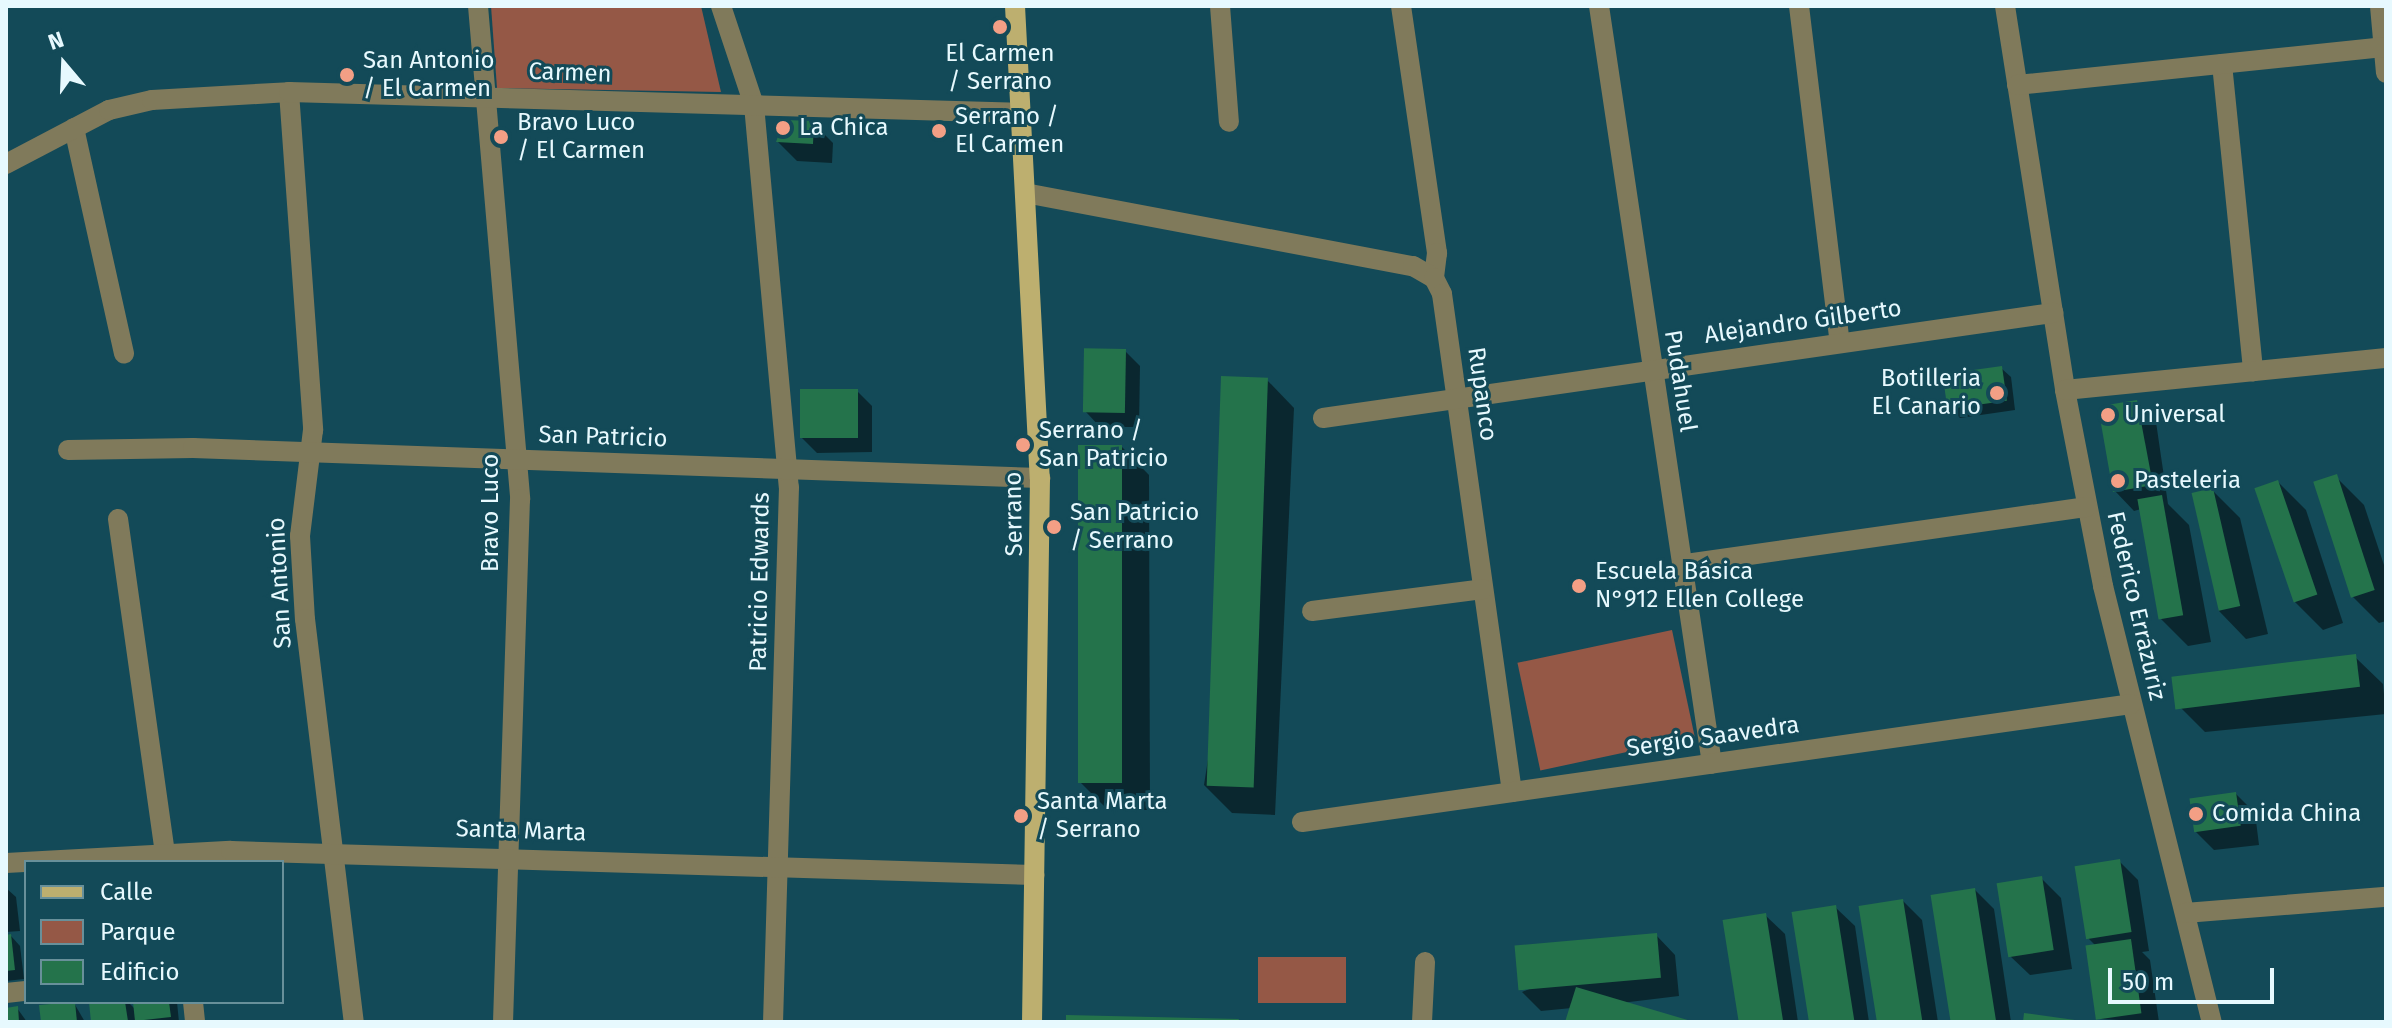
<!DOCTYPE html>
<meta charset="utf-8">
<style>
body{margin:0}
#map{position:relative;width:2392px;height:1028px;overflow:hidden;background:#134a58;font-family:"Fira Sans",sans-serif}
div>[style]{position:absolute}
.green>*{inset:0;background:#955846;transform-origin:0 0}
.shadow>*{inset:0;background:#0007}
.building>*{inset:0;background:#24734b;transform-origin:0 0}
.minor>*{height:20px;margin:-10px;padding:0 10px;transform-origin:10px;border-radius:10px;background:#807a5b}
.major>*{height:20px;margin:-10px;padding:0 10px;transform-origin:10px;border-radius:10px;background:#bdaf6f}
.dots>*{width:22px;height:22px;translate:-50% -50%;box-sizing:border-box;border:4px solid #134a58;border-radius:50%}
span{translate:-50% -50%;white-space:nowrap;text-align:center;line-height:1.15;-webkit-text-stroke:6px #134a58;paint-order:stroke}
.poi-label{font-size:24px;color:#e7f9fe}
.left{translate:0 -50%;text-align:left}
.right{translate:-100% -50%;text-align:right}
.street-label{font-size:24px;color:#e7f9fe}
.frame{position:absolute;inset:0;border:8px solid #e7f9fe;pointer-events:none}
.legend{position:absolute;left:24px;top:860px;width:260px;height:144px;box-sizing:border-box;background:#134a58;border:2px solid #68909a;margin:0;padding:10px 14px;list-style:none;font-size:24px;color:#e7f9fe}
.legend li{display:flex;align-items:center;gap:16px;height:40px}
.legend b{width:40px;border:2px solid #68909a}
.north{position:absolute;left:24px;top:24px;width:80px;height:80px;-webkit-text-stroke:6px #134a58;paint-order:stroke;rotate:341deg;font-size:22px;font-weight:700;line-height:32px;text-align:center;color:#e7f9fe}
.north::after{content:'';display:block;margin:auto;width:28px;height:36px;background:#e7f9fe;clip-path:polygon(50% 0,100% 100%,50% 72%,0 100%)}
.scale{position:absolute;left:2108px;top:968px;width:166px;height:36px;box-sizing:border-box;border:4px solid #e7f9fe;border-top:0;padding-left:10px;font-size:24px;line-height:28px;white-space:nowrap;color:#e7f9fe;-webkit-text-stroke:6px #134a58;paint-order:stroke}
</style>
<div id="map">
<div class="green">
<div style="clip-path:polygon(491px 6px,701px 6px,721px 92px,497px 88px)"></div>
<div style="left:1672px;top:630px;width:110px;height:158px;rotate:78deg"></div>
<div style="left:1258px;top:957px;width:88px;height:46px"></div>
</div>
<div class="shadow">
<div style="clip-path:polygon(813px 123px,833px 143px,832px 163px,797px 161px,778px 142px)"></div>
<div style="clip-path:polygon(1125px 351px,1140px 366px,1139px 427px,1100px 427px,1086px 412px)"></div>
<div style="clip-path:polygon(2001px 368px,2011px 377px,2015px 410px,1960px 418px,1950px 408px)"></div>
<div style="clip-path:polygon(1267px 380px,1294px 408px,1275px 815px,1232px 813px,1204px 785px)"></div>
<div style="clip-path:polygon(857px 391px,872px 406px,872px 452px,817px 453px,802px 438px)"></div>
<div style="clip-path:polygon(2137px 402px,2156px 422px,2168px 504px,2189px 525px,2211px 642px,2188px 646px,2160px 618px,2141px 509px,2134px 511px,2115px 491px)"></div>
<div style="clip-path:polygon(1122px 447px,1149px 475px,1150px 810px,1108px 810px,1080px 782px)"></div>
<div style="clip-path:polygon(2336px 477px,2364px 505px,2386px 571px,2386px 621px,2379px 623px,2351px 595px)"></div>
<div style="clip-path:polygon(2278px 482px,2306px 510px,2343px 623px,2323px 630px,2295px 602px)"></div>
<div style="clip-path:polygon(2212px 490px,2240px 518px,2268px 634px,2246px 639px,2219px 611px)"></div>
<div style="clip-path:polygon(2355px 657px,2383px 684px,2386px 714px,2205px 732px,2177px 704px)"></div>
<div style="clip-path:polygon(2236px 794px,2255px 813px,2259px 845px,2214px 850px,2195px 831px)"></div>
<div style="clip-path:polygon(2119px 861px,2138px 880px,2149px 951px,2142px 952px,2150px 960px,2159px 1022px,2099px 1019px,2096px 946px,2088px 938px)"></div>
<div style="clip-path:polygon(2041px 878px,2061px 898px,2072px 969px,2030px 975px,2010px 956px)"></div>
<div style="clip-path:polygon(6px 888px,16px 897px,20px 931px,6px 932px)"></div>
<div style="clip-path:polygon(1975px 890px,1994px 909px,2011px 1022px,1953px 1022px)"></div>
<div style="clip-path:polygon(1903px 901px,1922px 920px,1938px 1022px,1879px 1022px)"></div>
<div style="clip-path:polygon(1835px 907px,1855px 926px,1869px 1022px,1811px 1022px)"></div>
<div style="clip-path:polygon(1765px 915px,1785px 934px,1798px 1022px,1740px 1022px)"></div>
<div style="clip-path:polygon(1656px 935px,1675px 955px,1679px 996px,1621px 1003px,1686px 1022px,1568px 1022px,1572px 1008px,1541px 1011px,1522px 992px)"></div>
<div style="clip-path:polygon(11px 936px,20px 946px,24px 979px,6px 981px,6px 937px)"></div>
<div style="clip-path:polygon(91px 1002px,128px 1002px,136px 1010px,135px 1002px,177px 1002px,179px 1022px,139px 1022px,135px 1017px,135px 1022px,93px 1022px)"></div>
<div style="clip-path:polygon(74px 1003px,85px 1022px,43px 1022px)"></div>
<div style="clip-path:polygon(17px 1008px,27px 1022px,6px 1022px,6px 1010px)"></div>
</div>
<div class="building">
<div style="clip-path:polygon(784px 120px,814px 121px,813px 144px,776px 142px)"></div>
<div style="left:1126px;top:349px;width:64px;height:42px;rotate:91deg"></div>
<div style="left:2002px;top:366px;width:35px;height:60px;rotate:82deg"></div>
<div style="left:1221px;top:376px;width:47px;height:410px;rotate:2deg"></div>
<div style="left:858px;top:389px;width:49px;height:58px;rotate:90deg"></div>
<div style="clip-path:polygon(2137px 400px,2153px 485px,2113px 492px,2100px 418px,2107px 405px)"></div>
<div style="left:1122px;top:445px;width:338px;height:44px;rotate:90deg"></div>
<div style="left:2337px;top:474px;width:122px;height:25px;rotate:72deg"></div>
<div style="left:2278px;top:480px;width:121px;height:25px;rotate:71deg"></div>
<div style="left:2213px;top:488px;width:121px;height:22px;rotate:77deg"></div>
<div style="left:2162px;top:495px;width:122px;height:25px;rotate:80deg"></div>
<div style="left:2356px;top:654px;width:33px;height:186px;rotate:83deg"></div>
<div style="left:2236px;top:792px;width:34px;height:47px;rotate:82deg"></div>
<div style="left:2120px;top:859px;width:74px;height:46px;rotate:81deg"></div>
<div style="left:2042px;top:876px;width:75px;height:46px;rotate:81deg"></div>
<div style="left:1975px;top:888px;width:136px;height:45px;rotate:81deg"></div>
<div style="left:1903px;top:899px;width:124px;height:45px;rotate:81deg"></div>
<div style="left:1836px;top:905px;width:118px;height:45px;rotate:81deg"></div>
<div style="left:1766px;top:913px;width:110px;height:44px;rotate:81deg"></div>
<div style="left:1657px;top:933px;width:45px;height:143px;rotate:85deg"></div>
<div style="clip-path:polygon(11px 934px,15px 970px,6px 971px,6px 935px)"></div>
<div style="left:2131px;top:939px;width:75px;height:46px;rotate:82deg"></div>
<div style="clip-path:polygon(1576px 987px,1691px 1021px,1691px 1022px,1565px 1022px)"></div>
<div style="clip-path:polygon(75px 1002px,77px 1022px,41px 1022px,39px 1005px)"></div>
<div style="clip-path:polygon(89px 1002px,125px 1002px,128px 1021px,91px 1022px)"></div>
<div style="clip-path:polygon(133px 1002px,169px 1002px,171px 1017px,135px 1021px)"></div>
<div style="clip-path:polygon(18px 1006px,19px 1022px,6px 1022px,6px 1008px)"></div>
<div style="clip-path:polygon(2024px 1013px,2075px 1020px,2074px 1022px,2023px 1022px)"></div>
<div style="clip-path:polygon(1066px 1015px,1239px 1019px,1238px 1022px,1066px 1022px)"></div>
</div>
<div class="minor">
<div style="left:478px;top:6px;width:495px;rotate:85.1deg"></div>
<div style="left:520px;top:499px;width:523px;rotate:91.86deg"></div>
<div style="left:721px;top:6px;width:104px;rotate:71.6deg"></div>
<div style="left:754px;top:105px;width:384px;rotate:84.8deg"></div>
<div style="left:789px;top:487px;width:535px;rotate:91.71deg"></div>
<div style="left:1220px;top:6px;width:116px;rotate:85.6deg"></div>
<div style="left:1401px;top:6px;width:250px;rotate:81.7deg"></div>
<div style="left:1437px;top:253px;width:25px;rotate:97deg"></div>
<div style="left:1599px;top:6px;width:766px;rotate:81.52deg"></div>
<div style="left:1799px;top:6px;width:339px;rotate:83.1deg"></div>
<div style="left:2005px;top:6px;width:389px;rotate:81.1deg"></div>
<div style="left:2065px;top:390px;width:200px;rotate:79deg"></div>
<div style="left:2103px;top:586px;width:449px;rotate:76deg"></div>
<div style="left:2380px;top:6px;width:67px;rotate:84.9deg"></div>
<div style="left:2222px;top:64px;width:309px;rotate:84.2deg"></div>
<div style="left:2017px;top:85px;width:368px;rotate:-5.9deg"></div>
<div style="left:289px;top:92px;width:339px;rotate:85.9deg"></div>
<div style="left:313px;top:430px;width:107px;rotate:97deg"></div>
<div style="left:300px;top:536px;width:83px;rotate:86.6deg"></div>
<div style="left:305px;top:619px;width:406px;rotate:83.1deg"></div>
<div style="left:74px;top:128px;width:231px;rotate:77.5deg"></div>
<div style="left:6px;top:164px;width:116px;rotate:-27.7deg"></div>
<div style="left:109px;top:110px;width:44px;rotate:-13.1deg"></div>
<div style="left:152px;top:100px;width:137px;rotate:-3.3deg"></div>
<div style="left:289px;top:92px;width:732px;rotate:1.64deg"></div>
<div style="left:1025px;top:193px;width:395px;rotate:10.7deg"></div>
<div style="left:1413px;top:266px;width:24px;rotate:30deg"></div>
<div style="left:1434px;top:278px;width:18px;rotate:63deg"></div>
<div style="left:1442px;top:294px;width:503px;rotate:82deg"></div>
<div style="left:2065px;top:390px;width:323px;rotate:-5.7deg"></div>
<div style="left:1323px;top:418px;width:738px;rotate:-8.19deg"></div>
<div style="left:68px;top:450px;width:125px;rotate:-0.9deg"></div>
<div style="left:193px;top:448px;width:848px;rotate:2.03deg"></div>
<div style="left:118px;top:519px;width:338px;rotate:82deg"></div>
<div style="left:1686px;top:564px;width:405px;rotate:-8.1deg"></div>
<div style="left:1312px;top:611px;width:172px;rotate:-7.3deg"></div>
<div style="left:1302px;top:822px;width:837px;rotate:-8.1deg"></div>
<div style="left:6px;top:863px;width:225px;rotate:-3.1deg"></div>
<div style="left:231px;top:851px;width:804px;rotate:1.71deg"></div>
<div style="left:2185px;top:913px;width:202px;rotate:-4.6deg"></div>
<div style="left:6px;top:993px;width:20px;rotate:-6deg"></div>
<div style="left:193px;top:1002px;width:20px;rotate:84deg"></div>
<div style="left:1422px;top:1022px;width:60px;rotate:-87.1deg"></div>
</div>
<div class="major">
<div style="left:1015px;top:6px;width:473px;rotate:87deg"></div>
<div style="left:1040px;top:478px;width:544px;rotate:90.84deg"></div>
</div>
<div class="dots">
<div style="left:1000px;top:27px;background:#f39f85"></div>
<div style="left:347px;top:75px;background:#f39f85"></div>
<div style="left:783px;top:128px;background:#f39f85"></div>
<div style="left:939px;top:131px;background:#f39f85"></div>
<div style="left:501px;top:137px;background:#f39f85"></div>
<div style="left:1997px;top:393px;background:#f39f85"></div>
<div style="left:2108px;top:415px;background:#f39f85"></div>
<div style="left:1023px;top:445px;background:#f39f85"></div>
<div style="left:2118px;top:481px;background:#f39f85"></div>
<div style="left:1054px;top:527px;background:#f39f85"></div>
<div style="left:1579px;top:586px;background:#f39f85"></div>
<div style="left:2196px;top:814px;background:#f39f85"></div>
<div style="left:1021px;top:816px;background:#f39f85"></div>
</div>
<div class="poi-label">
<span style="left:1000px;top:68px">El Carmen<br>/ Serrano</span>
<span class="left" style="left:363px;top:75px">San Antonio<br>/ El Carmen</span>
<span class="left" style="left:955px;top:131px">Serrano /<br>El Carmen</span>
<span class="left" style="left:517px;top:137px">Bravo Luco<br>/ El Carmen</span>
<span class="left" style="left:799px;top:128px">La Chica</span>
<span class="right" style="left:1981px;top:393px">Botilleria<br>El Canario</span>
<span class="left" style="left:2124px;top:415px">Universal</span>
<span class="left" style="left:1039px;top:445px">Serrano /<br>San Patricio</span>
<span class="left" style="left:2134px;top:481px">Pasteleria</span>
<span class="left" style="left:1070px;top:527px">San Patricio<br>/ Serrano</span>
<span class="left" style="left:1595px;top:586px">Escuela Básica<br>N°912 Ellen College</span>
<span class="left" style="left:1037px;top:816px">Santa Marta<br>/ Serrano</span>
<span class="left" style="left:2212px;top:814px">Comida China</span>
</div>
<div class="street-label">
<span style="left:570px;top:73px;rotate:2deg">Carmen</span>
<span style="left:1803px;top:322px;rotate:-8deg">Alejandro Gilberto</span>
<span style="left:1680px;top:381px;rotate:81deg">Pudahuel</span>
<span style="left:1482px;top:394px;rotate:82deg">Rupanco</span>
<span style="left:603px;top:437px;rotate:2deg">San Patricio</span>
<span style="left:491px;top:513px;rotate:-90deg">Bravo Luco</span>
<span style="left:1014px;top:514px;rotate:-91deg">Serrano</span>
<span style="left:760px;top:582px;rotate:-89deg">Patricio Edwards</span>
<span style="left:280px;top:583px;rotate:-93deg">San Antonio</span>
<span style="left:2136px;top:606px;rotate:77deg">Federico Errázuriz</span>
<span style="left:1713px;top:737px;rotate:-8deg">Sergio Saavedra</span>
<span style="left:521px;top:831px;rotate:2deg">Santa Marta</span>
</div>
<div class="frame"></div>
<ul class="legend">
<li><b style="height:10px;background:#bdaf6f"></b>Calle</li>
<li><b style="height:22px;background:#955846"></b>Parque</li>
<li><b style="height:22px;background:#24734b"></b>Edificio</li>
</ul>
<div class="north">N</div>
<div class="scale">50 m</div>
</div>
